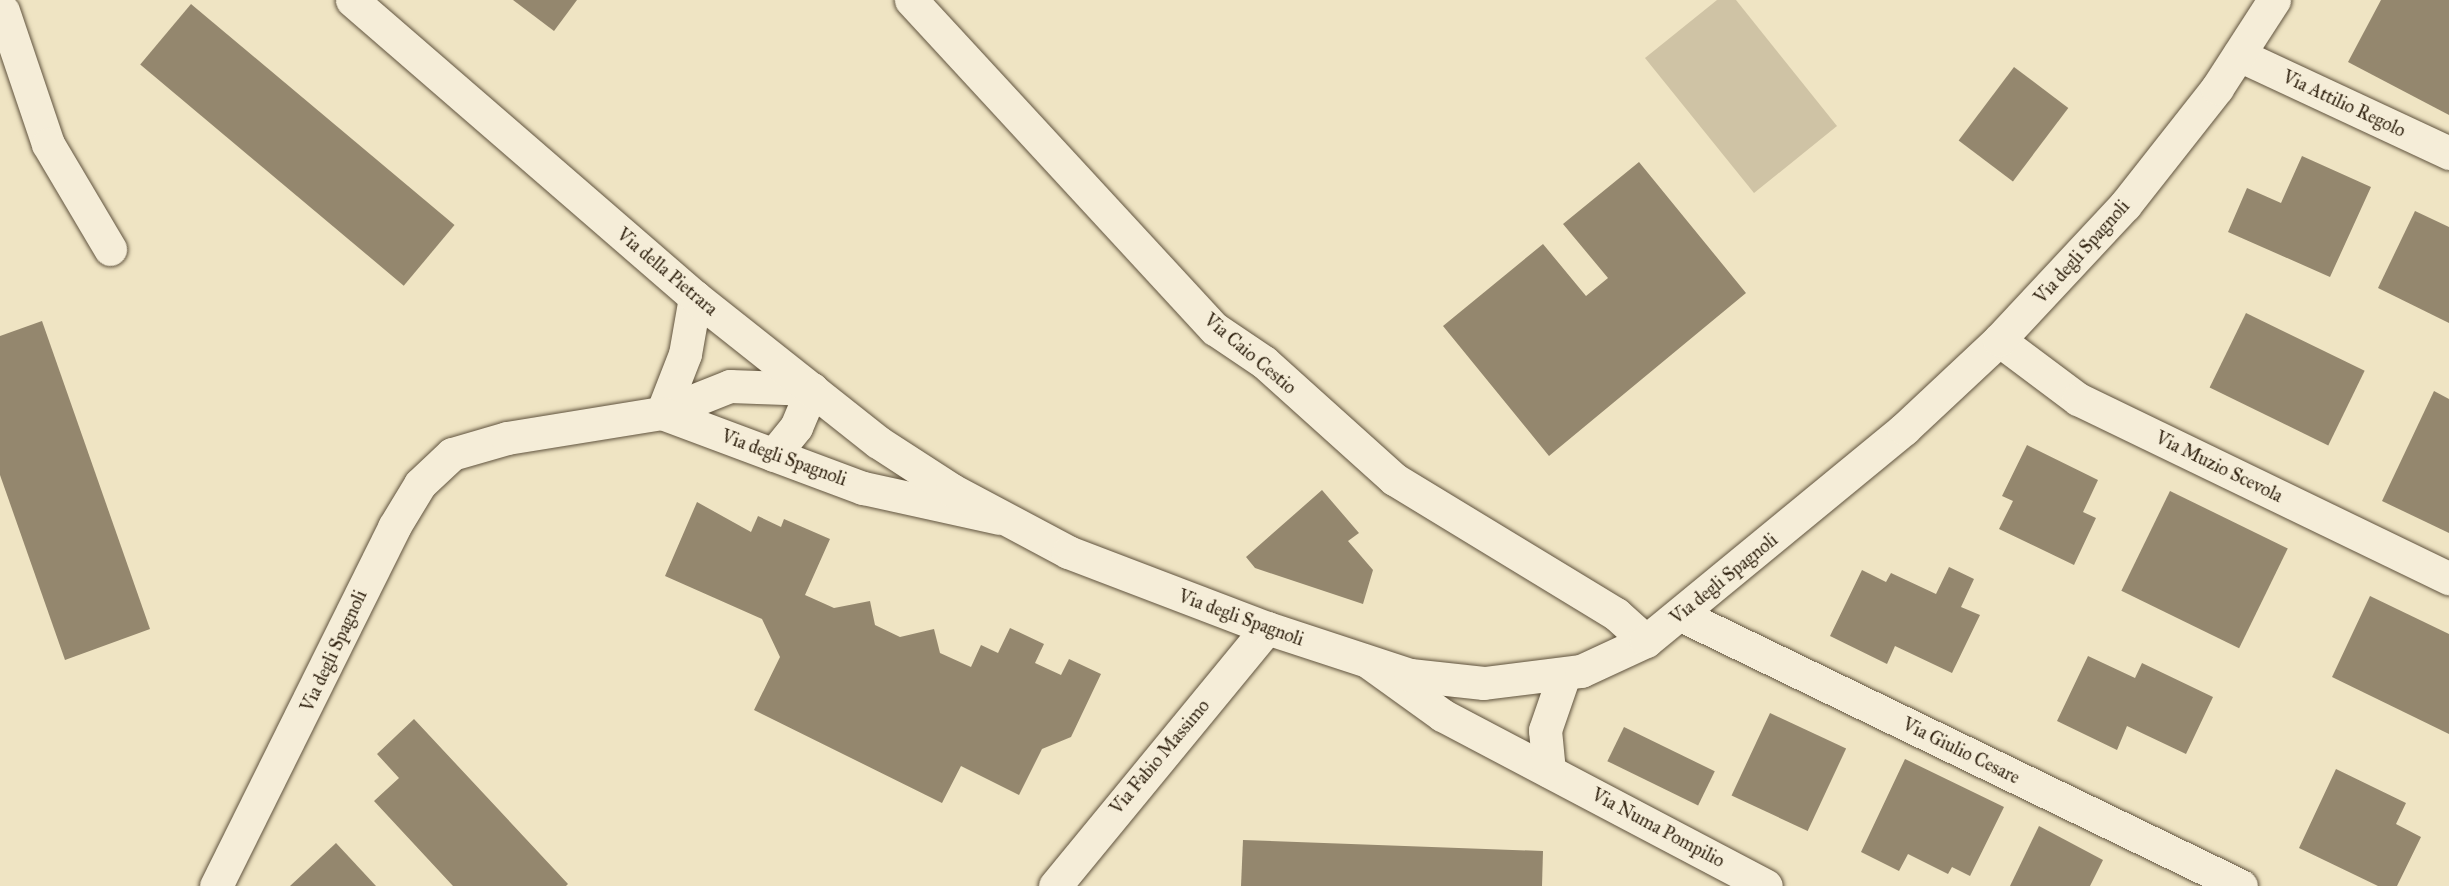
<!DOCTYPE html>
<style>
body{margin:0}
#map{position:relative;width:2449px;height:886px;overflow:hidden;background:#efe4c3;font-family:"IM FELL Great Primer",serif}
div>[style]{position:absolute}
.green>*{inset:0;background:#cfc3a5}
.building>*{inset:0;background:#94876e;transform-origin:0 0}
.roads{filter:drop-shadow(0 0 2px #60533e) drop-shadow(0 0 2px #60533e)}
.minor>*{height:33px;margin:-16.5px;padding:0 16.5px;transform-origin:16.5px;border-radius:16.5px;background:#f5edd8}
.tertiary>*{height:33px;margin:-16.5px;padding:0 16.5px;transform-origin:16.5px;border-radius:16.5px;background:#f5edd8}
span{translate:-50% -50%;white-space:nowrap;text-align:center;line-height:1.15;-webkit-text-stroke:4.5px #f5edd8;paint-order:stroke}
.street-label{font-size:18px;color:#312311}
</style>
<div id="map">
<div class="green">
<div style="clip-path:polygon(1717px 0,1736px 0,1837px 126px,1754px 193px,1645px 58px)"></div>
</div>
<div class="building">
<div style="clip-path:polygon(513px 0,577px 0,554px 31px)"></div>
<div style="clip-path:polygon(2381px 0,2449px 0,2449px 115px,2348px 62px)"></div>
<div style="left:191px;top:4px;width:344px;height:79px;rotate:40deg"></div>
<div style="left:2014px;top:67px;width:68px;height:92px;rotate:37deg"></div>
<div style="clip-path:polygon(2302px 156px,2371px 187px,2330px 277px,2228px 232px,2247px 188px,2281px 203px)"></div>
<div style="clip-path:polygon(1639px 162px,1746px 293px,1549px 456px,1443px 326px,1543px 244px,1586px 296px,1608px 278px,1563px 224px)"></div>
<div style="clip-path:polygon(2415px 211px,2449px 227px,2449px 323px,2378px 288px)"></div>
<div style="left:2246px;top:313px;width:132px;height:83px;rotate:26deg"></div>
<div style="clip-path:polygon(42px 321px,150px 629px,65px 660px,0 475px,0 336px)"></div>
<div style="clip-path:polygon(2434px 391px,2449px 399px,2449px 533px,2382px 501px)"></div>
<div style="clip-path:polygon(2027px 445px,2098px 480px,2083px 512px,2096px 518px,2074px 565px,1999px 529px,2013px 501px,2002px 496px)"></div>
<div style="clip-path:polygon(1322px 490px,1359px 533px,1348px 541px,1373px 570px,1363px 604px,1255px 568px,1246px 557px)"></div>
<div style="left:2170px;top:491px;width:131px;height:111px;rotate:26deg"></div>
<div style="clip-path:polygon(697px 502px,751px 532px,758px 516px,781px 527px,784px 519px,830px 539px,805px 595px,834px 608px,870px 601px,875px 625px,900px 637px,934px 629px,940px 653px,971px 667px,981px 645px,998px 653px,1010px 628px,1044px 644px,1035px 663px,1061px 675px,1069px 659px,1101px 674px,1071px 737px,1042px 749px,1019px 795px,961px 766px,942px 803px,754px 710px,780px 657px,762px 619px,665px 576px)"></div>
<div style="clip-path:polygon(1949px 567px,1974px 579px,1961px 607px,1980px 615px,1952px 673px,1895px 646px,1887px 664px,1830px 636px,1862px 570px,1886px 582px,1891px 573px,1936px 594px)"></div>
<div style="clip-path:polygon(2370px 596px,2449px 634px,2449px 734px,2332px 677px)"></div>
<div style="clip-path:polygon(2088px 656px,2135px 678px,2142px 663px,2213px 697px,2186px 754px,2127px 726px,2117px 750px,2057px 721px)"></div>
<div style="left:1770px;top:713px;width:84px;height:91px;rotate:25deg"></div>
<div style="clip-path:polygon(414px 719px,568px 884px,566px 886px,453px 886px,374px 801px,399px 778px,377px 754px)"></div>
<div style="left:1624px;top:727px;width:101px;height:38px;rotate:26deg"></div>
<div style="clip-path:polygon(1905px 759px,2004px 807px,1970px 876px,1952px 867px,1948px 874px,1908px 854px,1899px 871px,1861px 852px)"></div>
<div style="clip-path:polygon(2336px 769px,2406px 803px,2396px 824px,2421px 837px,2397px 886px,2378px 886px,2299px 848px)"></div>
<div style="clip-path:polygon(2039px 826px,2103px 860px,2090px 886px,2010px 886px)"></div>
<div style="clip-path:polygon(1243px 840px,1543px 851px,1542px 886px,1241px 886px)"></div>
<div style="clip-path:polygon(336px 843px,376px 886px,290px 886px)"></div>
</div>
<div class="roads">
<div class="minor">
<div style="left:911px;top:0;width:448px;rotate:47.3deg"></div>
<div style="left:1215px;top:329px;width:59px;rotate:34deg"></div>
<div style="left:1264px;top:362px;width:175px;rotate:42deg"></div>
<div style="left:1394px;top:479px;width:260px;rotate:31.3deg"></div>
<div style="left:1616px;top:614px;width:40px;rotate:42deg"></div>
<div style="left:3px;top:11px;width:140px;rotate:71.3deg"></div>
<div style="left:48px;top:144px;width:122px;rotate:59.4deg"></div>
<div style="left:2239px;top:55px;width:232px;rotate:25deg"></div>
<div style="left:1999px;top:340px;width:99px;rotate:36.8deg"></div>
<div style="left:2078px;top:399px;width:412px;rotate:25.8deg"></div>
<div style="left:662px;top:413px;width:73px;rotate:-21.7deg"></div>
<div style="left:730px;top:386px;width:82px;rotate:2.1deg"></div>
<div style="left:812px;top:389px;width:41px;rotate:112.8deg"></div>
<div style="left:796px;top:427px;width:36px;rotate:129deg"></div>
<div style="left:662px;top:413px;width:63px;rotate:-68.7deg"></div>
<div style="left:685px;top:354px;width:58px;rotate:-80deg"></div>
<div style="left:1681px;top:615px;width:622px;rotate:25.82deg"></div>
<div style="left:1370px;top:663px;width:89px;rotate:35.8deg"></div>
<div style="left:1442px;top:715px;width:366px;rotate:27.8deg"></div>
<div style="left:1549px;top:771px;width:41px;rotate:-95.6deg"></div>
<div style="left:1545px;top:730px;width:58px;rotate:-70.9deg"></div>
<div style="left:216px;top:886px;width:401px;rotate:-63.6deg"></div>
<div style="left:394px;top:527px;width:50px;rotate:-58.8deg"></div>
<div style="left:420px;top:484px;width:44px;rotate:-43.2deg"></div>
<div style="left:452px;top:454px;width:57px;rotate:-16.2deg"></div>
<div style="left:507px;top:438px;width:157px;rotate:-9.2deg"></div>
<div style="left:662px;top:413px;width:215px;rotate:20.5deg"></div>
<div style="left:863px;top:488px;width:139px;rotate:12.4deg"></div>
<div style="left:1055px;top:886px;width:334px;rotate:-50.6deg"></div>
</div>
<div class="tertiary">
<div style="left:352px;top:0;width:454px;rotate:40.9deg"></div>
<div style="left:695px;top:297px;width:233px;rotate:38.4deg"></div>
<div style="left:878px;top:442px;width:88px;rotate:33deg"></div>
<div style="left:952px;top:490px;width:132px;rotate:28.1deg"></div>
<div style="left:1068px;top:552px;width:213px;rotate:20.9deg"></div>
<div style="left:1267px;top:628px;width:151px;rotate:18.2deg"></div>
<div style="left:1410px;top:675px;width:74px;rotate:6.2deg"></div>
<div style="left:1484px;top:683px;width:98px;rotate:-7.1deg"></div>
<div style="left:1581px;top:671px;width:72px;rotate:-24.8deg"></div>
<div style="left:1646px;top:641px;width:334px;rotate:-39.4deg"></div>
<div style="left:1904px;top:429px;width:130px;rotate:-43.1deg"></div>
<div style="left:1999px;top:340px;width:185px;rotate:-47deg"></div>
<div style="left:2125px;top:205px;width:149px;rotate:-51.8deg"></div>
<div style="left:2217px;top:88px;width:105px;rotate:-57.1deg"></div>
</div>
</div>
<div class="street-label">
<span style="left:2344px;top:104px;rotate:25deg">Via Attilio Regolo</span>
<span style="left:2082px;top:252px;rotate:-48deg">Via degli Spagnoli</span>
<span style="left:667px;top:272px;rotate:40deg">Via della Pietrara</span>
<span style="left:1250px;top:354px;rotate:40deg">Via Caio Cestio</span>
<span style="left:784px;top:458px;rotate:20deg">Via degli Spagnoli</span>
<span style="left:2219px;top:467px;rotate:26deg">Via Muzio Scevola</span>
<span style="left:1724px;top:579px;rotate:-39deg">Via degli Spagnoli</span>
<span style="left:1241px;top:618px;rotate:20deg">Via degli Spagnoli</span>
<span style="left:334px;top:651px;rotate:-65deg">Via degli Spagnoli</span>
<span style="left:1961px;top:751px;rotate:26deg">Via Giulio Cesare</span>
<span style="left:1160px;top:757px;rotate:-50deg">Via Fabio Massimo</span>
<span style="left:1658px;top:828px;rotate:28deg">Via Numa Pompilio</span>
</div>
</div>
